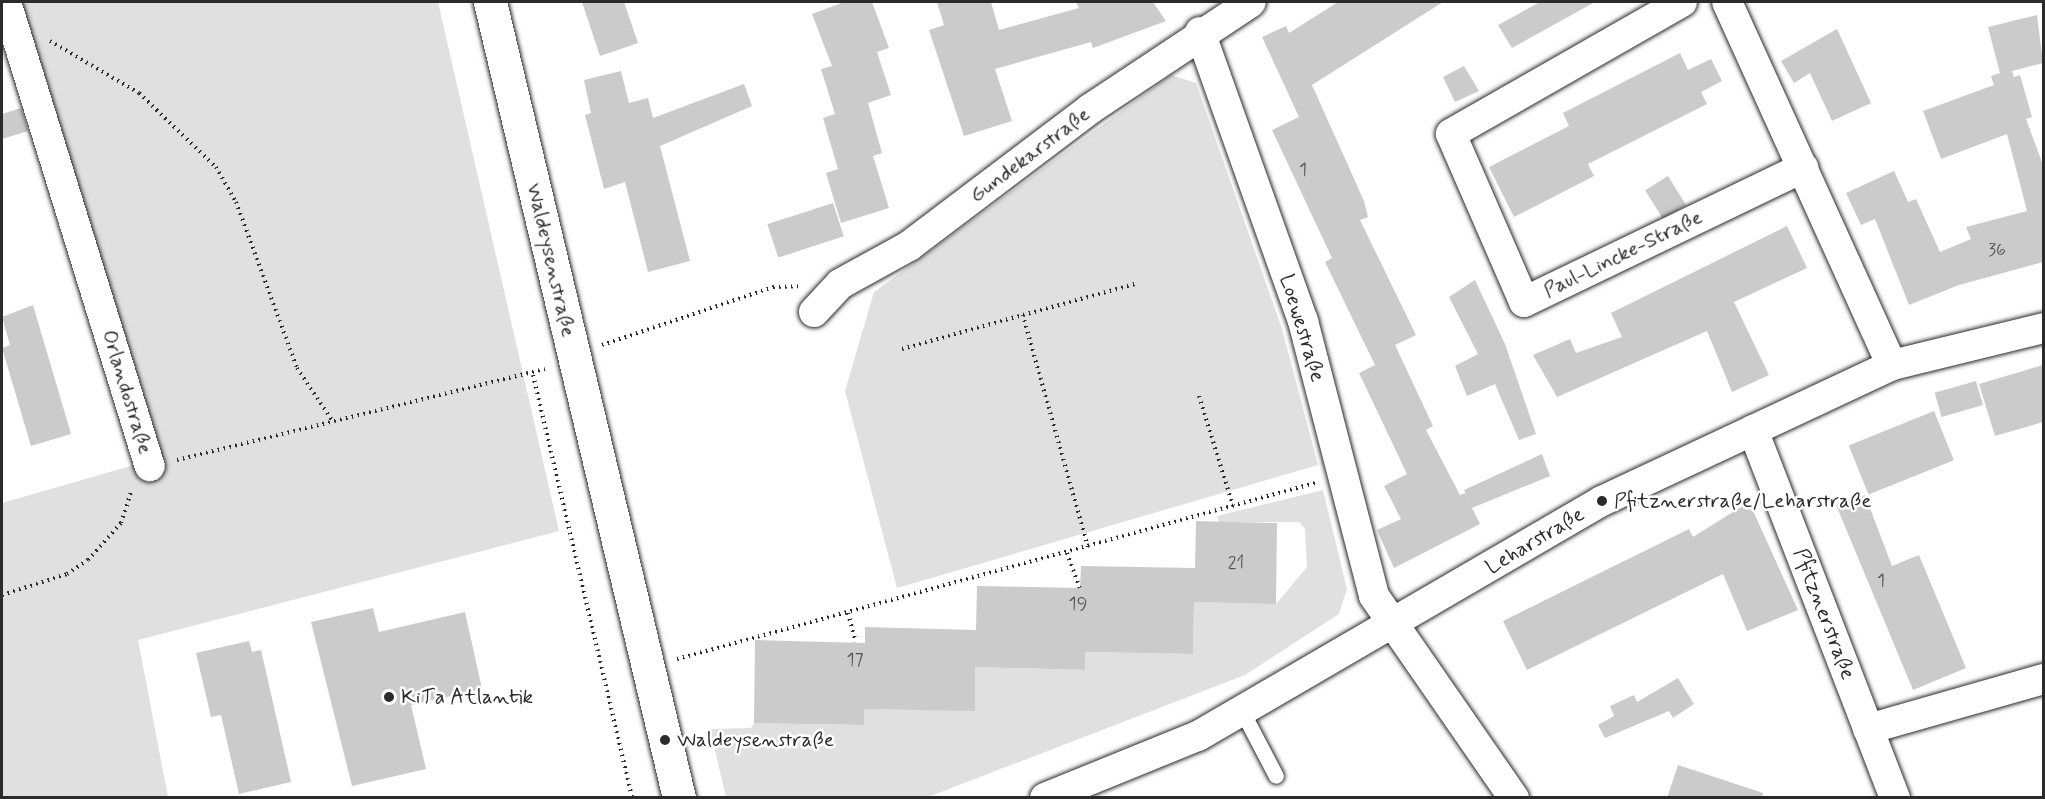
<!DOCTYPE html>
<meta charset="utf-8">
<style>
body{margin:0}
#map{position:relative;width:2045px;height:799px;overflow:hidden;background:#fff;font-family:Mynerve,sans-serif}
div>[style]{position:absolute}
.green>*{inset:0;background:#e0e0e0}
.building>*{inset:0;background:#cbcbcb;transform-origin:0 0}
.path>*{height:4px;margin-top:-2px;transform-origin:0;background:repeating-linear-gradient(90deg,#2b2b2b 0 1.5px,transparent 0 6px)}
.roads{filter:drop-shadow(0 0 2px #2b2b2b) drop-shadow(0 0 2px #2b2b2b)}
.service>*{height:15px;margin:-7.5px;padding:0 7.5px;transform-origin:7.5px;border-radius:7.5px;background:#fff}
.minor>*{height:30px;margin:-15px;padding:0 15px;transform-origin:15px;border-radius:15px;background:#fff}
.tertiary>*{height:33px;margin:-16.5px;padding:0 16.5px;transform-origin:16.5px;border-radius:16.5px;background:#fff}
.dots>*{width:16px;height:16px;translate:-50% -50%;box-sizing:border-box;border:3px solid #fff;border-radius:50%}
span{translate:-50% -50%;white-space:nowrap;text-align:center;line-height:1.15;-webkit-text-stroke:5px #fff;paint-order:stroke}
.number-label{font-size:18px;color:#535353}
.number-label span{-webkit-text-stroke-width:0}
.street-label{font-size:21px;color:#2b2b2b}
.poi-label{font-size:21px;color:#2b2b2b}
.left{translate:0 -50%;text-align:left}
.frame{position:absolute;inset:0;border:3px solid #2b2b2b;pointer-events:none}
</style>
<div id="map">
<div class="green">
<div style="clip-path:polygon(31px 2px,438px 2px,559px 531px,138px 640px,168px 797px,2px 797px,2px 503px,134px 465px,2px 18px,2px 11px)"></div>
<div style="clip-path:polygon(1171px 75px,1196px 83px,1282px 329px,1318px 465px,897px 588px,845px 391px,874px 292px)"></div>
<div style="clip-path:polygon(1323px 490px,1347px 589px,1339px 614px,1245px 675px,928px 797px,726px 797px,710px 729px,751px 728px,754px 723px,864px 725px,864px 709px,975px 710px,975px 667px,1084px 670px,1085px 652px,1193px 654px,1194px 602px,1276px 604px,1307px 567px,1305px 529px,1299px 522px,1219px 522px,1217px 516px)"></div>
</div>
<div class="building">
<div style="clip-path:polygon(582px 2px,624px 2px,638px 43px,600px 56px)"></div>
<div style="clip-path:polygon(844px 2px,872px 2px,889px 48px,877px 52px,891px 95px,868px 103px,882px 153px,873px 156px,889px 208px,841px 223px,826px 173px,838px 169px,823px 118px,835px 114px,821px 69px,832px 66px,812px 14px)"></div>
<div style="clip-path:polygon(937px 2px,991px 2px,999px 30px,1079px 8px,1076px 2px,1153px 2px,1166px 21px,1093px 48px,1091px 42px,995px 69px,1012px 121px,964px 136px,929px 30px,944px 25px)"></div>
<div style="clip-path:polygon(1338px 2px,1443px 2px,1312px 85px,1364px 201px,1368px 217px,1360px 220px,1416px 335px,1395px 345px,1433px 426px,1426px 430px,1460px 495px,1465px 493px,1470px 503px,1464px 490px,1542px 454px,1550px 476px,1472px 508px,1480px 524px,1394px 568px,1377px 530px,1401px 519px,1384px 486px,1407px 474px,1359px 373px,1375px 365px,1325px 262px,1332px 258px,1272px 130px,1299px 117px,1262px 37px,1286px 26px,1289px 33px)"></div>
<div style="clip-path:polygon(1540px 2px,1595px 2px,1512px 48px,1498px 25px)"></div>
<div style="clip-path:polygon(2037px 15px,2043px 63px,2012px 71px,2014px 77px,2020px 75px,2032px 117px,2026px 119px,2043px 165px,2043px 262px,1959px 285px,1909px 305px,1875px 219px,1861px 225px,1846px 193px,1894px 171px,1908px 202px,1916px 199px,1940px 252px,1971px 239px,1966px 227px,2027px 211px,2007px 134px,1941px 159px,1923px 111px,1994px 85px,1991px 76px,2000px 73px,1988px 27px)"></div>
<div style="clip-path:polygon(1837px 29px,1871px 103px,1832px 121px,1810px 73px,1794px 83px,1781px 61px)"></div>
<div style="clip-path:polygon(1680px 53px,1688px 70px,1711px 59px,1722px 81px,1701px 92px,1707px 104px,1588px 164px,1594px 176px,1514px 217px,1489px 167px,1569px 126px,1563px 113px)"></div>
<div style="clip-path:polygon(1464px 66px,1479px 91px,1455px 102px,1443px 77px)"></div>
<div style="clip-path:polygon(621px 71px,629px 103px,648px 98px,653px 118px,744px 84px,752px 106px,660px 146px,690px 261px,648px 272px,625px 182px,604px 189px,585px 115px,591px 113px,584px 80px)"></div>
<div style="clip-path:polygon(21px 108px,28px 131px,2px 139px,2px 114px)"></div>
<div style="left:1668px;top:176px;width:34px;height:27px;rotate:58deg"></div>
<div style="left:833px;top:203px;width:35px;height:69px;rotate:72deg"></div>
<div style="clip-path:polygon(1787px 226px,1807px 268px,1734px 302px,1769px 375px,1732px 392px,1707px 331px,1557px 397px,1533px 355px,1570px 339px,1576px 353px,1622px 337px,1611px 313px)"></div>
<div style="clip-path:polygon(1475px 280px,1505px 344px,1536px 434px,1519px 440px,1495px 384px,1467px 396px,1455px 366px,1478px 354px,1449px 297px)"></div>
<div style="clip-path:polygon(33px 305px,71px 434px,31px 446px,2px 348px,10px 345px,2px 317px)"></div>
<div style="clip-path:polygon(2043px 365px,2043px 422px,1995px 436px,1979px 384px)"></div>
<div style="left:1976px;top:381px;width:25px;height:43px;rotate:74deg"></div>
<div style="left:1934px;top:411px;width:53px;height:92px;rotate:68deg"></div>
<div style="clip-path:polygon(1865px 495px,1892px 566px,1919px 555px,1966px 668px,1913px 690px,1836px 505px)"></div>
<div style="clip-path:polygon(1749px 502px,1798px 610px,1747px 631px,1723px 574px,1527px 670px,1503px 621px,1689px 529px,1693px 537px)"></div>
<div style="clip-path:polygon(1196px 521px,1277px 523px,1276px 604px,1194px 602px,1193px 654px,1085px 652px,1085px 670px,975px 667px,975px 711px,864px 709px,864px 725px,754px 723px,755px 640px,865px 643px,865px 627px,976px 630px,977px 586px,1080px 588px,1081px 566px,1195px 568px)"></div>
<div style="clip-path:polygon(373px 608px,379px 632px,465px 612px,482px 689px,411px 705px,426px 769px,352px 786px,311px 622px)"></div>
<div style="clip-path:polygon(249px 641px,252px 652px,261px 650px,291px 782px,239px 794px,221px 715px,211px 717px,196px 653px)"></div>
<div style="clip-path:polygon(1678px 678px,1694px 704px,1673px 718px,1669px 711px,1605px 738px,1598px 725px,1614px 716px,1610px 706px,1634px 695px,1637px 702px)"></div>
<div style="clip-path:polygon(1678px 765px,1763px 793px,1762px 798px,1667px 798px)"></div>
</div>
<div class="path">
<div style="left:50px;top:41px;width:103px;rotate:30.3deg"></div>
<div style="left:139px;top:93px;width:107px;rotate:43.9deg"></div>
<div style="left:216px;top:167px;width:40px;rotate:60.3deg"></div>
<div style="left:236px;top:202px;width:177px;rotate:69.8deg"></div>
<div style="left:297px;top:368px;width:66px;rotate:56.1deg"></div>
<div style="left:602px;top:345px;width:181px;rotate:-18.7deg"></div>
<div style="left:773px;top:287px;width:25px;rotate:-2deg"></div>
<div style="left:902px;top:349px;width:126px;rotate:-15.7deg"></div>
<div style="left:533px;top:375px;width:434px;rotate:76.8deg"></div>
<div style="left:1199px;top:396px;width:115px;rotate:72.8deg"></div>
<div style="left:177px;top:460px;width:379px;rotate:-13.9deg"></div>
<div style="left:1088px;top:547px;width:241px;rotate:-105.7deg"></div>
<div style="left:1023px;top:315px;width:119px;rotate:-15.5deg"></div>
<div style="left:1067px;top:553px;width:37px;rotate:70deg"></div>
<div style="left:2px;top:595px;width:68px;rotate:-17.9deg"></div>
<div style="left:67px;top:574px;width:25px;rotate:-34deg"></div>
<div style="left:88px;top:560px;width:50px;rotate:-48.3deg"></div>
<div style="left:121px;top:523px;width:35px;rotate:-72deg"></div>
<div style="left:848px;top:613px;width:30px;rotate:75deg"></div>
<div style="left:677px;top:659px;width:662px;rotate:-15.42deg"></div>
</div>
<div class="roads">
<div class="service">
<div style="left:1242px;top:711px;width:73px;rotate:62.4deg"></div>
</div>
<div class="minor">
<div style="left:6px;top:2px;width:486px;rotate:72.8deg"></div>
<div style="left:1682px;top:2px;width:266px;rotate:150.3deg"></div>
<div style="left:1451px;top:134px;width:183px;rotate:66.5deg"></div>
<div style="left:1524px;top:302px;width:310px;rotate:-25.7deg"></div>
<div style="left:1727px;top:2px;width:399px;rotate:65.6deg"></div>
<div style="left:1200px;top:32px;width:307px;rotate:70.4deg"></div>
<div style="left:1303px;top:321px;width:284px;rotate:75.5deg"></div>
<div style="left:1374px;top:596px;width:246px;rotate:55.3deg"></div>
<div style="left:814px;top:312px;width:38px;rotate:-47deg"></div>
<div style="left:840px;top:284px;width:79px;rotate:-28.8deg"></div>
<div style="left:909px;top:246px;width:227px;rotate:-37.1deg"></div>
<div style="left:1090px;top:109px;width:193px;rotate:-33.6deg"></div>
<div style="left:1753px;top:430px;width:394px;rotate:68.9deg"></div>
<div style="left:1868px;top:729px;width:183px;rotate:-15.9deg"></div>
<div style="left:1045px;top:798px;width:165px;rotate:-22.1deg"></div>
<div style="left:1198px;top:736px;width:467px;rotate:-30.2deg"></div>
<div style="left:1602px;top:501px;width:320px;rotate:-25.1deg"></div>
<div style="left:1892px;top:365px;width:156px;rotate:-13.7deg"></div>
</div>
<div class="tertiary">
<div style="left:490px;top:2px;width:818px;rotate:76.64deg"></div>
</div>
</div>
<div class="dots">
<div style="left:1602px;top:501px;background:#2b2b2b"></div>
<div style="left:389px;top:697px;background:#2b2b2b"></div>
<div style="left:665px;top:740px;background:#2b2b2b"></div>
</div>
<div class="number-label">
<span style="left:1303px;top:170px">1</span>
<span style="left:1997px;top:250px">36</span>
<span style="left:1236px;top:563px">21</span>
<span style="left:1881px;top:581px">1</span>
<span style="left:1078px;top:604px">19</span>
<span style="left:855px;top:660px">17</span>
</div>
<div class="street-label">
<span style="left:1030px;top:155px;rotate:-37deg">Gundekarstraße</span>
<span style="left:1623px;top:254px;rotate:-26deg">Paul-Lincke-Straße</span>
<span style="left:551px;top:260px;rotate:77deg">Waldeysenstraße</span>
<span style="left:1302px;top:328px;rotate:73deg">Loewestraße</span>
<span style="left:127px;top:392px;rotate:73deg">Orlandostraße</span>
<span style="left:1535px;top:541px;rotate:-31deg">Leharstraße</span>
<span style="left:1824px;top:614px;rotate:69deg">Pfitznerstraße</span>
</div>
<div class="poi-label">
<span class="left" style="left:1614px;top:501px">Pfitznerstraße/Leharstraße</span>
<span class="left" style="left:401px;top:697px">KiTa Atlantik</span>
<span class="left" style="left:677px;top:740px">Waldeysenstraße</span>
</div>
<div class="frame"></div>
</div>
